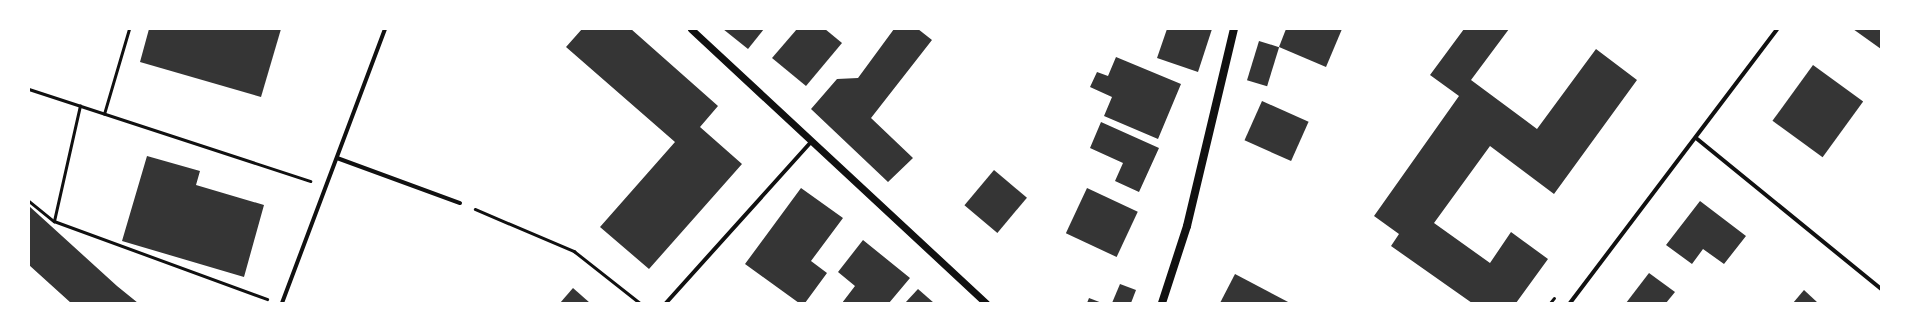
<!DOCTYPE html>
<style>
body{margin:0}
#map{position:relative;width:1910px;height:332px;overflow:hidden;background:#fff;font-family:"DM Sans",sans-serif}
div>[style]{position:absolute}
.building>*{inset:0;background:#353535;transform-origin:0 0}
.path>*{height:2.5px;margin:-1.25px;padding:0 1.25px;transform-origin:1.25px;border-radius:1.25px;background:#111}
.minor>*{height:4px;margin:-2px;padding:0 2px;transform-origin:2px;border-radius:2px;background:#111}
.tertiary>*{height:7px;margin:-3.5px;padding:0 3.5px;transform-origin:3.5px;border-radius:3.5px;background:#111}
.secondary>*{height:8px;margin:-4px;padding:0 4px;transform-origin:4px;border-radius:4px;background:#111}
span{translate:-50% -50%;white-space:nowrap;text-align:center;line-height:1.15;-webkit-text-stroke:3px #fff;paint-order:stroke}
.frame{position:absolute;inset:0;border:30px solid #fff;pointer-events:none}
</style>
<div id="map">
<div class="building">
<div style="clip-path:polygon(149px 29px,281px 29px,261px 97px,140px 62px)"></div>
<div style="clip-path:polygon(582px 29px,631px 29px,718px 106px,700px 127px,742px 164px,649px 269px,600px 227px,675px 142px,566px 47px)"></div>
<div style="clip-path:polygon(723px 29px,764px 29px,748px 49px)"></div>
<div style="clip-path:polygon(797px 29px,825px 29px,842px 43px,806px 86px,772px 58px)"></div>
<div style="clip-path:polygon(894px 29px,918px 29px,932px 40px,871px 118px,913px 158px,888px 182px,811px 109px,837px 79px,858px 78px)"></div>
<div style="clip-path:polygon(1167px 29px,1212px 29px,1198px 72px,1157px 58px)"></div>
<div style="clip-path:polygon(1286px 29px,1342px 29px,1326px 67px,1279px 47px)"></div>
<div style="clip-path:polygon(1464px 29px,1509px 29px,1471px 80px,1537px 129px,1596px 49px,1637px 80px,1554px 194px,1490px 146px,1434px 223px,1490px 263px,1511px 232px,1548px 259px,1516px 303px,1472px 303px,1391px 246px,1399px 234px,1374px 216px,1459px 96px,1430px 75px)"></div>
<div style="clip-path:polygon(1853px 29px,1881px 29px,1881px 49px)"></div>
<div style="left:1259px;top:41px;width:21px;height:41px;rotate:17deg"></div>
<div style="clip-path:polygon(1116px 57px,1181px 84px,1158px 139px,1104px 116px,1112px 97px,1090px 87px,1097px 72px,1108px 76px)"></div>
<div style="left:1813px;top:65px;width:62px;height:69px;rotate:36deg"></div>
<div style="left:1262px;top:101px;width:51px;height:43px;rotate:24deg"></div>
<div style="clip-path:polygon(1101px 122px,1159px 148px,1139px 192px,1115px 181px,1123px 163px,1090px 148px)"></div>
<div style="clip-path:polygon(147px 156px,200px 171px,196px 185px,264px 205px,244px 277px,122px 241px)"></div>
<div style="left:994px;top:170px;width:43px;height:46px;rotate:40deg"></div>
<div style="clip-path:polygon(801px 188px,843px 218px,811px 261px,827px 273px,805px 303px,799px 303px,745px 264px)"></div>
<div style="left:1087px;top:188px;width:56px;height:50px;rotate:25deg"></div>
<div style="clip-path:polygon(1700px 201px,1746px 236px,1724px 264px,1703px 249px,1692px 264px,1666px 245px)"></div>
<div style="clip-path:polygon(29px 206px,117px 286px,138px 303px,71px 303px,29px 265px)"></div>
<div style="clip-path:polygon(863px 240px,910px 278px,889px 303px,842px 303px,855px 286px,838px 272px)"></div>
<div style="clip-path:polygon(1649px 273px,1675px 292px,1666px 303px,1626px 303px)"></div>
<div style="clip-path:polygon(1235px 274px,1290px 303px,1220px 303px)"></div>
<div style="clip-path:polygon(1120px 284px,1136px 290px,1131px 303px,1112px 303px)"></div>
<div style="clip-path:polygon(573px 288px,590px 303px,560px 303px)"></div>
<div style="clip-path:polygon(918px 289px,934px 303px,905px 303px)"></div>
<div style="clip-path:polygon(1804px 290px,1818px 303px,1793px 303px)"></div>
<div style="clip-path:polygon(1089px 298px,1102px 303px,1087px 303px)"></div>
</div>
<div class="path">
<div style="left:29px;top:89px;width:296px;rotate:18.1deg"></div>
<div style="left:104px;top:114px;width:89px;rotate:-73.6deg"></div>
<div style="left:29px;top:201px;width:32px;rotate:39deg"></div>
<div style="left:54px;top:221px;width:227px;rotate:20.1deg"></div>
<div style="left:475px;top:209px;width:108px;rotate:23deg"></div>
<div style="left:574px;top:251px;width:84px;rotate:38.2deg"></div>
<div style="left:54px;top:221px;width:118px;rotate:-77.3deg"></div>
<div style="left:1550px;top:303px;width:6px;rotate:-51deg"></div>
</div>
<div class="minor">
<div style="left:1696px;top:138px;width:239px;rotate:39.2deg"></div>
<div style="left:337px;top:158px;width:131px;rotate:20.1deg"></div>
<div style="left:282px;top:303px;width:293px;rotate:-69.4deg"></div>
<div style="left:666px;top:303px;width:218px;rotate:-48deg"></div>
<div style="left:1570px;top:303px;width:343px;rotate:-52.9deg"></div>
</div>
<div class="tertiary">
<div style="left:691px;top:29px;width:403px;rotate:42.9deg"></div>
</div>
<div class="secondary">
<div style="left:1162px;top:303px;width:81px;rotate:-72deg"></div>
<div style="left:1187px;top:226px;width:203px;rotate:-76.6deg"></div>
</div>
<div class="frame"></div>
</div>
